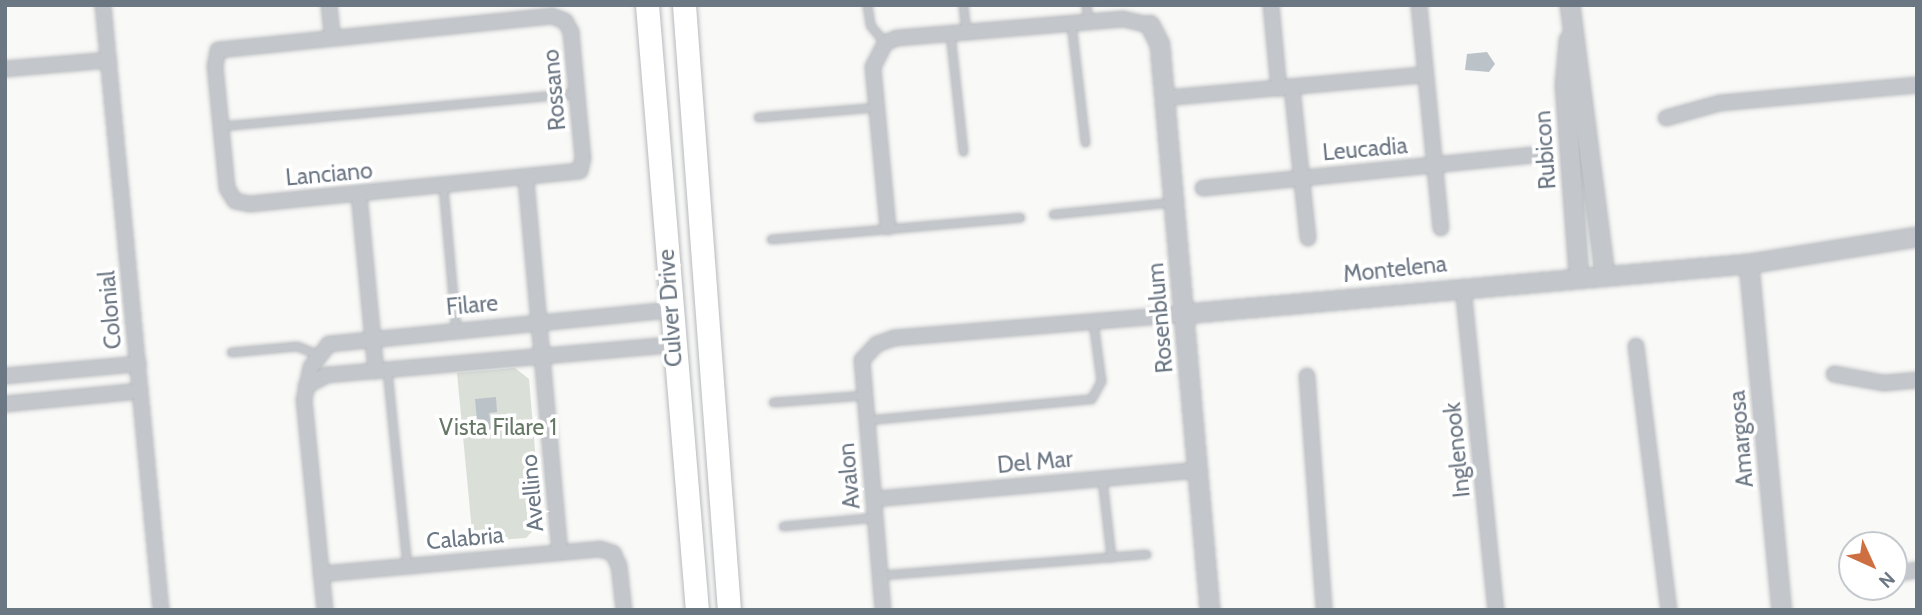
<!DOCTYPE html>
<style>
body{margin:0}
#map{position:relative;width:1922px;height:615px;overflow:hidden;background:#f9f9f7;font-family:Cabin,sans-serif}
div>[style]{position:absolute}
.green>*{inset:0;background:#dadfd8}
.water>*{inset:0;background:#bbc3c8}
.roads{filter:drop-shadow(0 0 2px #b7babe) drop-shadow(0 0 2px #b7babe)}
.service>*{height:7px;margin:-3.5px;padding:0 3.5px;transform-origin:3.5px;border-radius:3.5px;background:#c3c6ca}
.minor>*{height:14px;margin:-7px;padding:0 7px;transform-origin:7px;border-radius:7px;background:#c3c6ca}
.tertiary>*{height:18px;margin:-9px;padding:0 9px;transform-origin:9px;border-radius:9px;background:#c3c6ca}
.primary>*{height:23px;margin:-11.5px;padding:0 11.5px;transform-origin:11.5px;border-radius:11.5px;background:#fff}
span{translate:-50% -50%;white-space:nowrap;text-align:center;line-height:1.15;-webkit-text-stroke:7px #fff;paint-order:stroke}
.street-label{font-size:23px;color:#6c7784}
.park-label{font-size:23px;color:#677766}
.frame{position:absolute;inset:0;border:7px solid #6c7784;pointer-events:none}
.north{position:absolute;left:1838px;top:531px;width:70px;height:70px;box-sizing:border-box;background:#fff;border:2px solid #c4c9ce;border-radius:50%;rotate:135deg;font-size:19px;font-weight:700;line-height:28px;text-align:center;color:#6c7784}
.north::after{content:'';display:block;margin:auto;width:24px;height:32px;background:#ce6f42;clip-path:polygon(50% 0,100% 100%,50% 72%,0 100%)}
</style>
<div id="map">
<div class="green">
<div style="clip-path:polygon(515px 368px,529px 379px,541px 522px,526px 538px,473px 542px,457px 373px)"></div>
</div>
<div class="water">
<div style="clip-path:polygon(1487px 52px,1495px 64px,1489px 72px,1465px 70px,1467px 54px)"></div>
<div style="clip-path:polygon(496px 397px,497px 412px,489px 413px,491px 429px,478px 432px,475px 399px)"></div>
</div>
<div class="roads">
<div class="service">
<div style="left:867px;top:5px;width:20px;rotate:81deg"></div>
<div style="left:870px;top:25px;width:23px;rotate:50deg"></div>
<div style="left:963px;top:5px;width:27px;rotate:84deg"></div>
<div style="left:1086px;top:5px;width:17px;rotate:83deg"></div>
<div style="left:1071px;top:23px;width:120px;rotate:83.3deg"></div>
<div style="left:950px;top:33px;width:119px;rotate:83.7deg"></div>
<div style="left:758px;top:117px;width:118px;rotate:-4.8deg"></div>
<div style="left:221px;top:126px;width:357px;rotate:-5.3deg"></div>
<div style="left:443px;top:187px;width:143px;rotate:84.8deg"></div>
<div style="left:1053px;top:214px;width:122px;rotate:-5.7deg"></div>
<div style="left:771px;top:239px;width:250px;rotate:-5deg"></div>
<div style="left:231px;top:352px;width:66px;rotate:-5.2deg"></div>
<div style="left:297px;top:346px;width:22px;rotate:22deg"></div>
<div style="left:387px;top:370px;width:197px;rotate:84.2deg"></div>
<div style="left:773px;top:402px;width:92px;rotate:-4.4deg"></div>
<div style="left:867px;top:420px;width:225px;rotate:-5.4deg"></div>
<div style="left:1091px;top:399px;width:21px;rotate:-61deg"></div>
<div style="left:1101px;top:381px;width:60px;rotate:-97.7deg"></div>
<div style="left:1102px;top:479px;width:79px;rotate:83.4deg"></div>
<div style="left:783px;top:526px;width:93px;rotate:-5.5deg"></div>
<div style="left:881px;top:575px;width:266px;rotate:-4.5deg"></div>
</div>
<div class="minor">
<div style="left:103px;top:5px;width:608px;rotate:84.52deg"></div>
<div style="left:329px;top:5px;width:31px;rotate:84deg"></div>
<div style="left:1271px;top:5px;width:84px;rotate:84.6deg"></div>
<div style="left:1419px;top:5px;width:224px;rotate:84.4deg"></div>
<div style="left:552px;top:16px;width:14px;rotate:21deg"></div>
<div style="left:565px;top:21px;width:13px;rotate:61deg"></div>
<div style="left:571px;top:32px;width:127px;rotate:84.6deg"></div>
<div style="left:583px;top:158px;width:13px;rotate:103deg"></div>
<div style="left:580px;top:171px;width:332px;rotate:174.3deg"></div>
<div style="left:250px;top:204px;width:15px;rotate:-169deg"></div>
<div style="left:235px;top:201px;width:15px;rotate:-122deg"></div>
<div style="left:227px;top:188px;width:123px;rotate:-95.6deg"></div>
<div style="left:215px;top:66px;width:16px;rotate:-79deg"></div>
<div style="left:218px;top:50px;width:336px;rotate:-5.8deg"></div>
<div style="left:5px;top:69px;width:104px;rotate:-4.9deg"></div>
<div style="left:1292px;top:88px;width:151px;rotate:83.9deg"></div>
<div style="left:1165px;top:98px;width:260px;rotate:-5.1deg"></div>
<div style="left:1666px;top:118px;width:56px;rotate:-15.5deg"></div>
<div style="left:1720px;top:103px;width:198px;rotate:-5.2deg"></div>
<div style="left:526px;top:180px;width:374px;rotate:84.8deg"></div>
<div style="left:1203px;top:188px;width:330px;rotate:-5.7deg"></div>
<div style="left:359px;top:195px;width:177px;rotate:84.5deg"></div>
<div style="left:888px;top:227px;width:161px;rotate:-95.4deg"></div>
<div style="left:873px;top:67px;width:27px;rotate:-63deg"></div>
<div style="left:885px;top:43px;width:13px;rotate:-23deg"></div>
<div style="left:897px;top:38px;width:227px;rotate:-4.8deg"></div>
<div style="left:1123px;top:19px;width:28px;rotate:13deg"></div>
<div style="left:1463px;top:287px;width:325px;rotate:84.2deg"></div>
<div style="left:1636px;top:346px;width:266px;rotate:82.9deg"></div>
<div style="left:1834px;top:374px;width:51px;rotate:10.2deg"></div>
<div style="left:1884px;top:383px;width:33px;rotate:-5deg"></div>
<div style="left:5px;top:376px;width:134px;rotate:-5.2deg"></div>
<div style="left:1307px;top:376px;width:235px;rotate:85.8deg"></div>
<div style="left:306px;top:386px;width:24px;rotate:-28deg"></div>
<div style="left:327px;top:375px;width:346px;rotate:-5deg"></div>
<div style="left:5px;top:404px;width:136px;rotate:-5.5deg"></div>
<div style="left:875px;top:499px;width:324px;rotate:-5.1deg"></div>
<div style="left:321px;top:574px;width:280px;rotate:-5.1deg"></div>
<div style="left:600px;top:549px;width:14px;rotate:17deg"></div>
<div style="left:613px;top:553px;width:14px;rotate:65deg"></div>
<div style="left:619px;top:566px;width:44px;rotate:83.5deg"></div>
<div style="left:1894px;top:574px;width:23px;rotate:-10deg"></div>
<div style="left:325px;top:610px;width:211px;rotate:-95.7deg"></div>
<div style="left:304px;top:400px;width:34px;rotate:-78deg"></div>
<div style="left:311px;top:367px;width:29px;rotate:-52deg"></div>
<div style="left:329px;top:344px;width:343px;rotate:-5.7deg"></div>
<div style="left:883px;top:610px;width:251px;rotate:-94.8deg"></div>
<div style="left:862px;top:360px;width:22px;rotate:-47deg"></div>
<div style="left:877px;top:344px;width:18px;rotate:-19deg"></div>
<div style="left:894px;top:338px;width:291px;rotate:-4.7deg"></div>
</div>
<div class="tertiary">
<div style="left:1570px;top:5px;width:271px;rotate:82.6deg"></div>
<div style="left:1150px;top:25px;width:22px;rotate:63deg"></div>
<div style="left:1160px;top:45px;width:567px;rotate:84.94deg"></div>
<div style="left:1569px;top:40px;width:45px;rotate:95.1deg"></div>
<div style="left:1565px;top:85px;width:192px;rotate:85.8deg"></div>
<div style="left:1749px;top:264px;width:348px;rotate:84.6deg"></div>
<div style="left:1184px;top:314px;width:567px;rotate:-5.06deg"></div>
<div style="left:1749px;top:264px;width:170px;rotate:-9.1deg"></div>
</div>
<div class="primary">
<div style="left:647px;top:5px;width:607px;rotate:85.28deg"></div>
<div style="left:684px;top:5px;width:607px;rotate:85.75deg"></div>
</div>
</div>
<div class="street-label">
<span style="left:554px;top:90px;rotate:-95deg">Rossano</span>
<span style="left:1365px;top:149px;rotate:-5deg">Leucadia</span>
<span style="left:1545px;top:150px;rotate:-94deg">Rubicon</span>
<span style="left:329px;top:174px;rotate:-5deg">Lanciano</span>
<span style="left:1395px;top:269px;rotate:-6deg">Montelena</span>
<span style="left:472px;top:305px;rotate:-5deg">Filare</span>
<span style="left:670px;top:308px;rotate:-94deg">Culver Drive</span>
<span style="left:110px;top:310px;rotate:-95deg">Colonial</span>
<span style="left:1160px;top:318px;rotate:-95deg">Rosenblum</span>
<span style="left:1741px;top:439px;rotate:-95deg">Amargosa</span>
<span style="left:1457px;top:450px;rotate:-96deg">Inglenook</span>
<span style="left:1035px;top:462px;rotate:-5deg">Del Mar</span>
<span style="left:849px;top:476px;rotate:-95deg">Avalon</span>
<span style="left:532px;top:493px;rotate:-95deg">Avellino</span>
<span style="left:465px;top:538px;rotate:-5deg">Calabria</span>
</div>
<div class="park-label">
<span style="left:498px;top:427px">Vista Filare 1</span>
</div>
<div class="frame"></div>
<div class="north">N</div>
</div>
